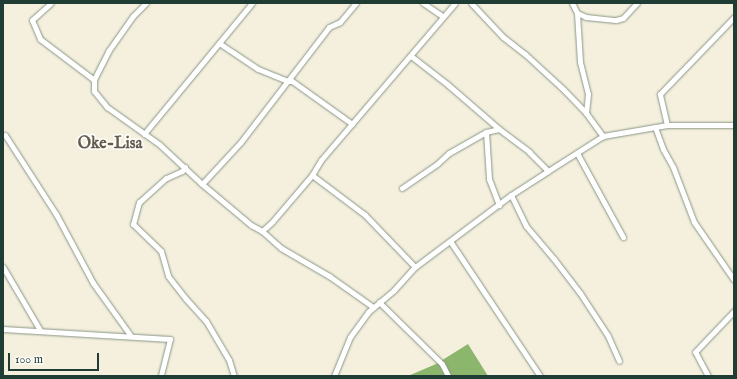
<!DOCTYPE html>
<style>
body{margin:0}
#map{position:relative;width:737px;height:379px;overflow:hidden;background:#f4f0dd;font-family:"IM FELL English",serif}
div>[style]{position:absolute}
.forest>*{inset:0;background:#8cb66c}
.roads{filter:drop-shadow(0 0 1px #8a9688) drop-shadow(0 0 1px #8a9688)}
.minor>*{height:5px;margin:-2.5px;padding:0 2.5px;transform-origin:2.5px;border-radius:2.5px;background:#fff}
span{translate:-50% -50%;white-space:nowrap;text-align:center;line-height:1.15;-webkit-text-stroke:3.5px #fdfcf7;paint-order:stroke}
.quarter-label{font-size:16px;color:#645b4e;font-weight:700}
.frame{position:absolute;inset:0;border:4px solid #1f3d34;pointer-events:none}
.scale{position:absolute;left:8px;top:353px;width:91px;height:18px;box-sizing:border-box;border:2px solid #1f3d34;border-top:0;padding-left:5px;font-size:12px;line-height:14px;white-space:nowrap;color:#1f3d34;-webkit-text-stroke:3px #fdfcf7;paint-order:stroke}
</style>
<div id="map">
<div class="forest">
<div style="clip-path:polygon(468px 344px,488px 376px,408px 376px,436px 364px)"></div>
</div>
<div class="roads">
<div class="minor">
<div style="left:51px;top:3px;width:25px;rotate:138deg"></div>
<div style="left:32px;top:20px;width:21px;rotate:67deg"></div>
<div style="left:40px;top:39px;width:68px;rotate:37.2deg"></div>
<div style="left:146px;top:3px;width:18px;rotate:135deg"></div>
<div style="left:133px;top:16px;width:42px;rotate:125.2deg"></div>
<div style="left:109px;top:50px;width:34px;rotate:117deg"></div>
<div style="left:94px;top:80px;width:11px;rotate:90deg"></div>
<div style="left:94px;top:91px;width:21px;rotate:51deg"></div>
<div style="left:107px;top:107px;width:65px;rotate:35.6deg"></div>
<div style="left:160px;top:145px;width:57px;rotate:42.9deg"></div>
<div style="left:202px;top:184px;width:64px;rotate:39.9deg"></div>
<div style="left:251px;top:225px;width:13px;rotate:29deg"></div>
<div style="left:262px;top:231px;width:25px;rotate:42deg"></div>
<div style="left:281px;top:248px;width:56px;rotate:30.3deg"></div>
<div style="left:329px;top:276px;width:54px;rotate:35.2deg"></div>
<div style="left:423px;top:3px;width:23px;rotate:34deg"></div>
<div style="left:471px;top:3px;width:47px;rotate:46.7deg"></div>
<div style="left:503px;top:37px;width:28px;rotate:38deg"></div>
<div style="left:525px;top:54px;width:53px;rotate:42.7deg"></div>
<div style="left:564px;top:90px;width:32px;rotate:46deg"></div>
<div style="left:586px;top:113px;width:29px;rotate:54deg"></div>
<div style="left:572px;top:3px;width:11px;rotate:63deg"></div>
<div style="left:577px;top:13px;width:10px;rotate:24deg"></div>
<div style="left:586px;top:17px;width:30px;rotate:6deg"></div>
<div style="left:616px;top:20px;width:7px;rotate:-16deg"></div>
<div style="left:623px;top:18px;width:21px;rotate:-47deg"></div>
<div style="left:577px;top:13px;width:49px;rotate:86.5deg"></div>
<div style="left:580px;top:62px;width:33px;rotate:76deg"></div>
<div style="left:588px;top:94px;width:19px;rotate:96deg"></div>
<div style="left:219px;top:43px;width:47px;rotate:33.7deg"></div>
<div style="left:258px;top:69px;width:31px;rotate:22deg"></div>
<div style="left:287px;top:81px;width:5px"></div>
<div style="left:292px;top:81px;width:74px;rotate:35.6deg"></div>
<div style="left:411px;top:56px;width:46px;rotate:37.9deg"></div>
<div style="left:447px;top:84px;width:69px;rotate:40.9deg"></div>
<div style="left:499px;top:129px;width:38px;rotate:37deg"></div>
<div style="left:529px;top:152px;width:27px;rotate:45deg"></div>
<div style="left:667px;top:125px;width:32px;rotate:-103deg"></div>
<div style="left:660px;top:94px;width:107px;rotate:-46.1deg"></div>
<div style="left:655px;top:127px;width:23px;rotate:70deg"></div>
<div style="left:663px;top:149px;width:21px;rotate:61deg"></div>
<div style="left:673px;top:167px;width:59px;rotate:69.1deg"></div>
<div style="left:694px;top:222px;width:70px;rotate:55.4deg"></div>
<div style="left:499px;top:129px;width:13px;rotate:167deg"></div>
<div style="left:486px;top:132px;width:47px;rotate:86.3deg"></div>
<div style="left:489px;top:179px;width:28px;rotate:69deg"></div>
<div style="left:144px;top:134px;width:170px;rotate:-50.5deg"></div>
<div style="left:5px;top:135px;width:94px;rotate:57.2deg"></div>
<div style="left:56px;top:214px;width:78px;rotate:61.8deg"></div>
<div style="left:93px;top:283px;width:65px;rotate:54.4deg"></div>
<div style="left:577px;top:153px;width:96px;rotate:61.3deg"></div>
<div style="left:185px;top:167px;width:5px;rotate:127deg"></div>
<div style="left:182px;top:171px;width:17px;rotate:156deg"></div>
<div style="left:166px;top:178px;width:36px;rotate:138deg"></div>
<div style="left:139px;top:202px;width:23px;rotate:105deg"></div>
<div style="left:133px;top:224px;width:39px;rotate:44deg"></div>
<div style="left:161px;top:251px;width:26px;rotate:74deg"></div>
<div style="left:168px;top:276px;width:29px;rotate:52deg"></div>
<div style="left:186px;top:299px;width:30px;rotate:48deg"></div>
<div style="left:206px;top:321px;width:45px;rotate:59.5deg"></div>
<div style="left:229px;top:360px;width:17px;rotate:73deg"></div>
<div style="left:312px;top:175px;width:66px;rotate:37deg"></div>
<div style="left:365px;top:215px;width:72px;rotate:46.1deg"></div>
<div style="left:202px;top:184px;width:56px;rotate:-47.2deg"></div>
<div style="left:240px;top:143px;width:146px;rotate:-52.5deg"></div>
<div style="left:329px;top:27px;width:12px;rotate:-24deg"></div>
<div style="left:340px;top:22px;width:25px;rotate:-50deg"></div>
<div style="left:402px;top:188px;width:42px;rotate:-34.4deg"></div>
<div style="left:437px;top:164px;width:16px;rotate:-43deg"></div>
<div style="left:449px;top:153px;width:43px;rotate:-29.6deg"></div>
<div style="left:511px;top:195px;width:34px;rotate:64deg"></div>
<div style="left:526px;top:226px;width:43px;rotate:49.7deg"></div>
<div style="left:554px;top:259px;width:43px;rotate:52.6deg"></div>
<div style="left:580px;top:293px;width:51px;rotate:56.9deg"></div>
<div style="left:608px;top:336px;width:27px;rotate:66deg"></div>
<div style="left:262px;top:231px;width:13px;rotate:-42deg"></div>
<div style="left:272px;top:222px;width:62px;rotate:-49.6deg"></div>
<div style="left:312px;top:175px;width:17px;rotate:-59deg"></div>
<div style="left:321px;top:160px;width:206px;rotate:-49.5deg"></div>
<div style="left:450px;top:241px;width:162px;rotate:56.3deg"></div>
<div style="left:3px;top:267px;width:73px;rotate:59.6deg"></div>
<div style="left:379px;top:302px;width:88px;rotate:44.5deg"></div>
<div style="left:442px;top:364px;width:13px;rotate:63deg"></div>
<div style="left:3px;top:329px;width:167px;rotate:3.4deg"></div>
<div style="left:170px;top:339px;width:38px;rotate:104deg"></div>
<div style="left:334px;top:376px;width:42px;rotate:-67.7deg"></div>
<div style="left:350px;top:337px;width:31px;rotate:-54deg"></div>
<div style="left:368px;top:312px;width:34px;rotate:-40deg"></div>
<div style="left:394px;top:290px;width:31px;rotate:-48deg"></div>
<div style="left:415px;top:267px;width:120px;rotate:-36.9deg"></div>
<div style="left:511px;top:195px;width:44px;rotate:-33deg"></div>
<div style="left:548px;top:171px;width:65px;rotate:-32.5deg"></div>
<div style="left:603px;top:136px;width:65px;rotate:-9.8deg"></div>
<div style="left:667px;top:125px;width:67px"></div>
<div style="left:708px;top:376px;width:27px;rotate:-118deg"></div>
<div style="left:695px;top:352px;width:57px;rotate:-46.4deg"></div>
</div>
</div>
<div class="quarter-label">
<span style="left:110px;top:144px">Oke-Lisa</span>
</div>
<div class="frame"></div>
<div class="scale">100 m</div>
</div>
